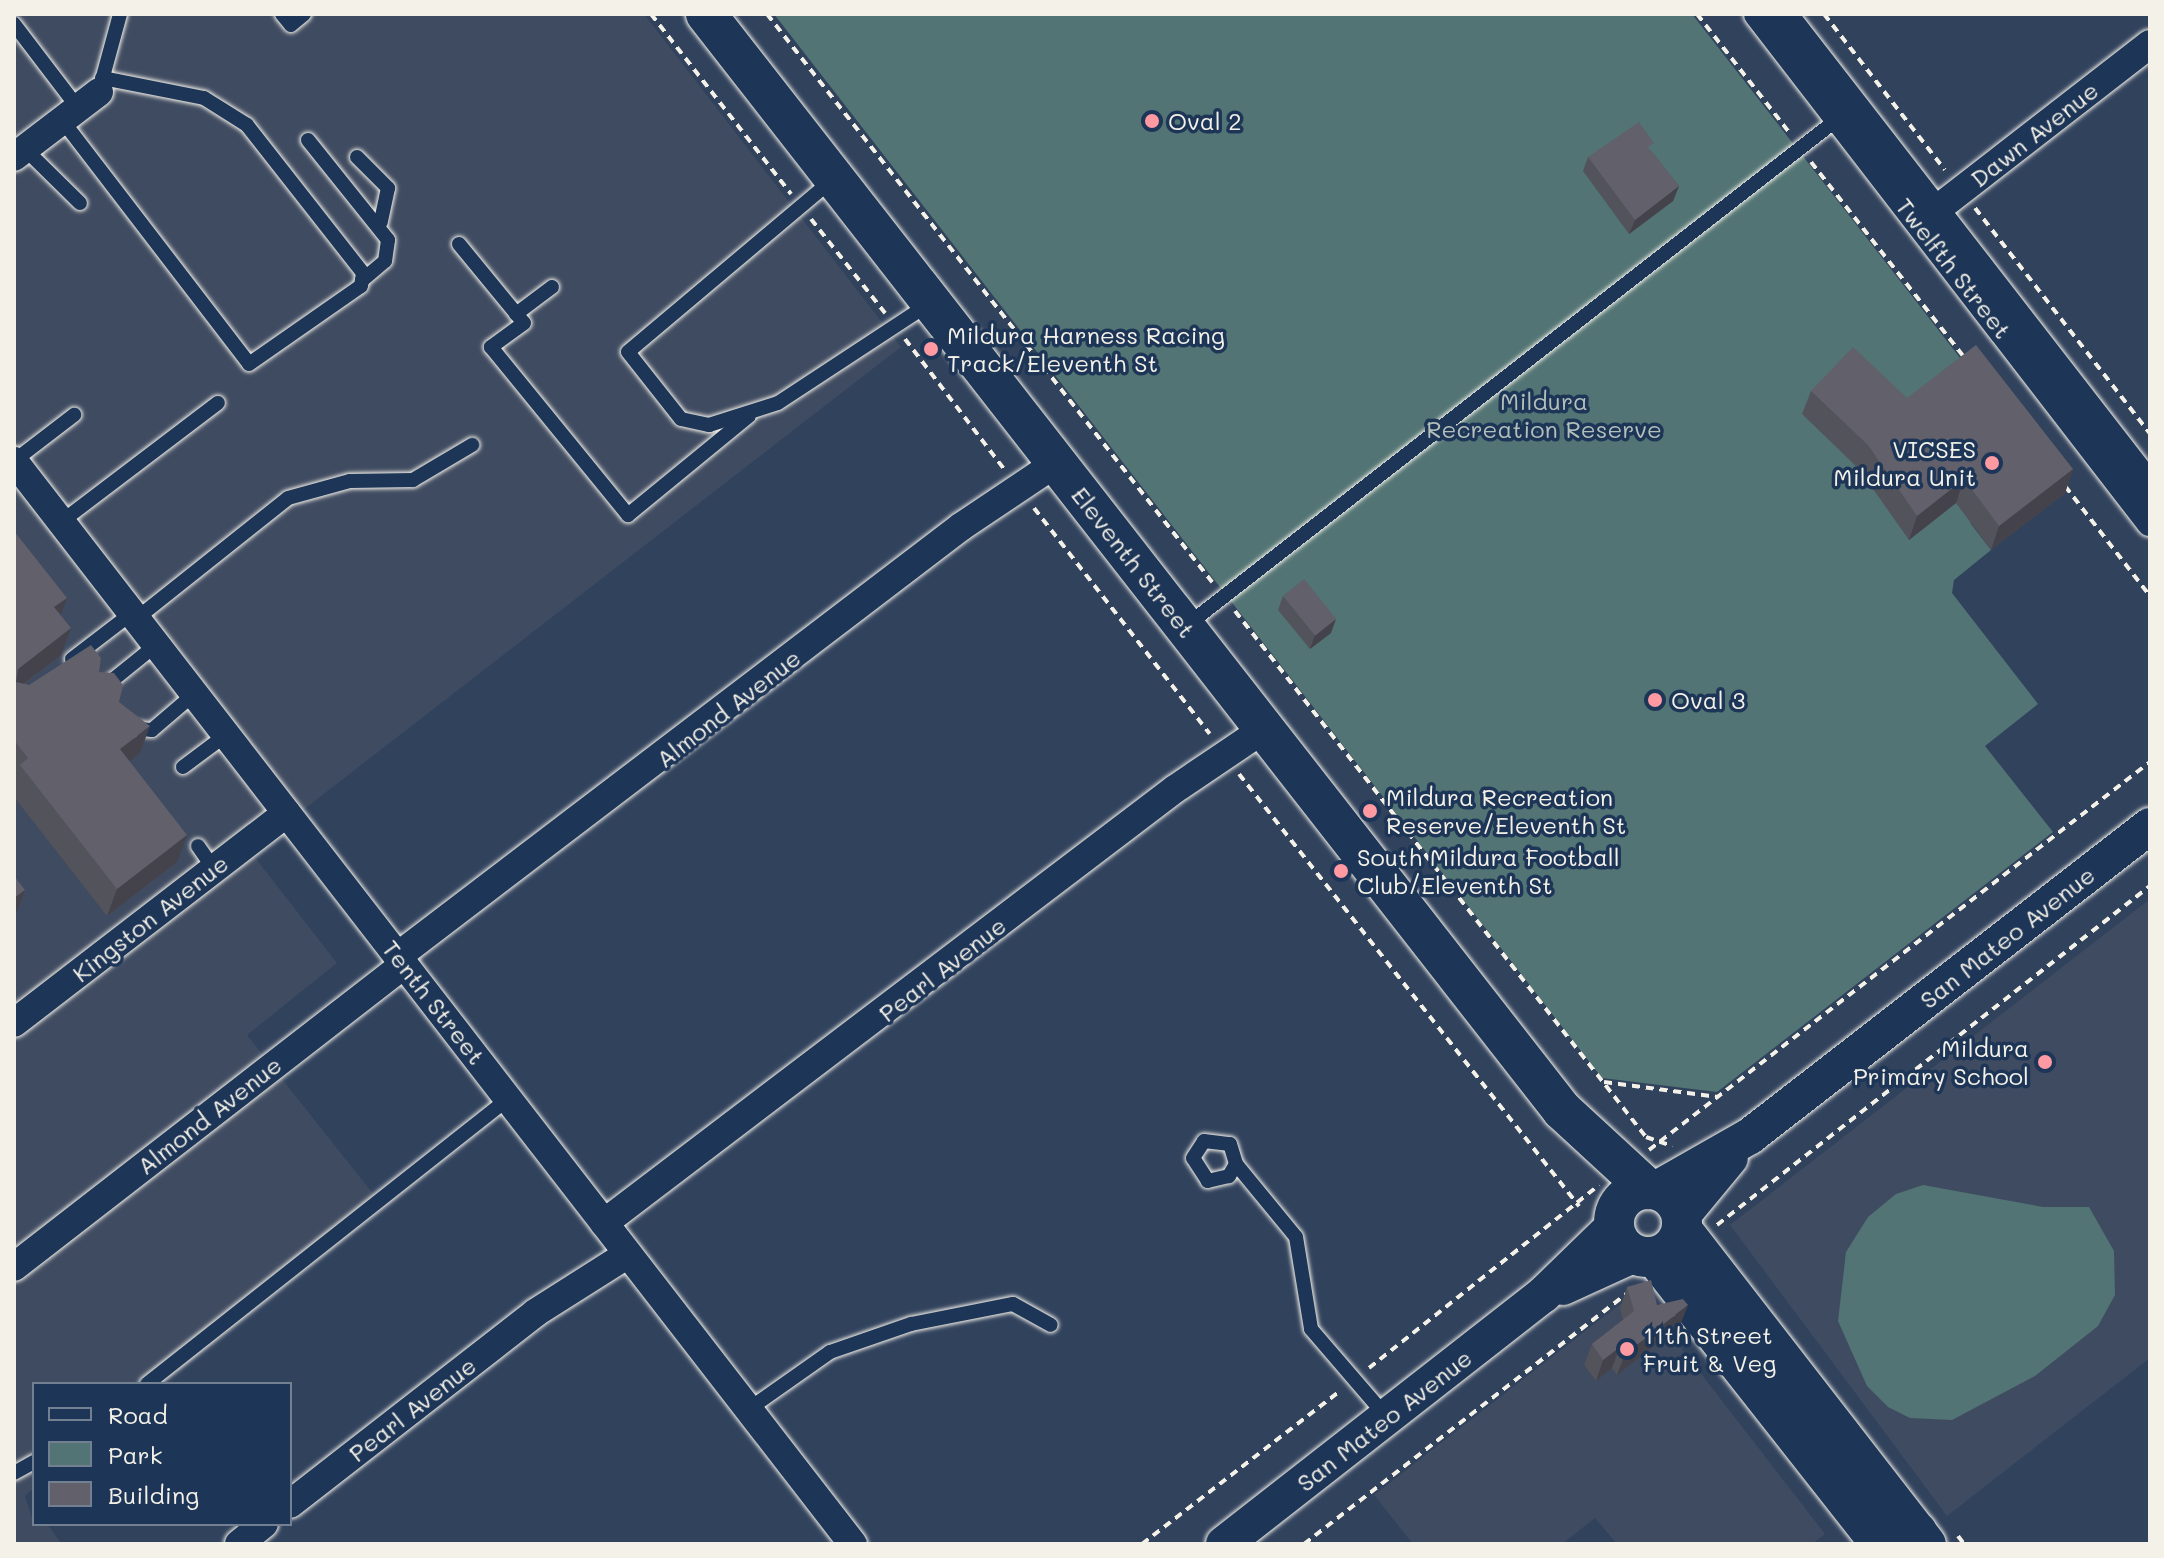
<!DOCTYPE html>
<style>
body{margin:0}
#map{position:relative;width:2164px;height:1558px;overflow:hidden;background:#31425d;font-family:Mali,sans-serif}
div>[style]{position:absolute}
.built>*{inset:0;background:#3f4b61}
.green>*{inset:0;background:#527474}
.path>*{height:4px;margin-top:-2px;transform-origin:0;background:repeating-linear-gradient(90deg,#f4f1e8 0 8px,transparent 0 14px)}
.roads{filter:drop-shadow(0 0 2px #f4f1e8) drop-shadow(0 0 2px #f4f1e8)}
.service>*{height:14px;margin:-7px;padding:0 7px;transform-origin:7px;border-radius:7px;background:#1d3557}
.minor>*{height:28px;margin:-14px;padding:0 14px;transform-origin:14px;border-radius:14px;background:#1d3557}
.tertiary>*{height:36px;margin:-18px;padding:0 18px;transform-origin:18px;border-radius:18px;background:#1d3557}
.secondary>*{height:40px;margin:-20px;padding:0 20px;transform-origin:20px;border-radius:20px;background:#1d3557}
.secondary>.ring{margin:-20px;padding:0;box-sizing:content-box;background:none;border:40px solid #1d3557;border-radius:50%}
.wall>*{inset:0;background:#53535c}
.shaded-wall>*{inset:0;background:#44434b}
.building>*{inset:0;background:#61606b;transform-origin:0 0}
.dots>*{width:22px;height:22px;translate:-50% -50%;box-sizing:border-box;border:4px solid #1d3557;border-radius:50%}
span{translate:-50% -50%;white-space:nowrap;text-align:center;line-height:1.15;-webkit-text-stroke:7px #1d3557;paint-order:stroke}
.poi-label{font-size:24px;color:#f4f1e8}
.left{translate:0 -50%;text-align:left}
.right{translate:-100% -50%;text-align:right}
.street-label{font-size:24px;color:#f4f1e8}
.park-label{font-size:24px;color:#b3bfba}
.frame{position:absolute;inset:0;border:16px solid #f4f1e8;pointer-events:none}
.legend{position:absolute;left:32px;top:1382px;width:260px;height:144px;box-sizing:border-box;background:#1d3557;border:2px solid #738091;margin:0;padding:10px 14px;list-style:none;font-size:24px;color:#f4f1e8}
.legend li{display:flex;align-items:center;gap:16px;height:40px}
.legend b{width:40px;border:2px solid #738091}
</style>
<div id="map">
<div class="built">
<div style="clip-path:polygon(14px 14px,644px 14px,901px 347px,250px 851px,337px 963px,247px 1035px,382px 1205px,162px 1384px,34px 1384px,34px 1488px,25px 1496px,34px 1524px,47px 1524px,62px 1544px,14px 1544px)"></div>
<div style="clip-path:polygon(2150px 899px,2150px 1358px,1947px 1516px,1730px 1225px)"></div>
<div style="clip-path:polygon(1637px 1291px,1825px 1534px,1812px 1544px,1617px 1544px,1595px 1518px,1562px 1544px,1413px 1544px,1374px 1495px)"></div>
</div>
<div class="green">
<div style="clip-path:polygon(774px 14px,1692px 14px,1968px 368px,1964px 492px,1971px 524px,1991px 550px,1954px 580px,1952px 593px,2038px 704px,1985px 746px,2053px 832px,1717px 1092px,1602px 1078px)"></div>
<div style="clip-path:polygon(1923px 1185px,2043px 1207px,2089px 1207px,2114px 1251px,2115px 1295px,2098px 1326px,2035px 1376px,1952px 1420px,1910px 1418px,1888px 1407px,1867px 1386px,1838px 1321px,1846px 1252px,1868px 1217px,1896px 1194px)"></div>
</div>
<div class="path">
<div style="left:651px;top:14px;width:228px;rotate:52.1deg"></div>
<div style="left:767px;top:14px;width:722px;rotate:51.92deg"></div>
<div style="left:1697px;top:14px;width:150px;rotate:52.1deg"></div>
<div style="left:1824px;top:14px;width:197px;rotate:52.2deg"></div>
<div style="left:1811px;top:162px;width:246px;rotate:51.9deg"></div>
<div style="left:1975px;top:208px;width:286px;rotate:52.2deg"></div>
<div style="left:811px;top:219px;width:120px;rotate:51.8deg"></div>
<div style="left:905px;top:339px;width:163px;rotate:52.7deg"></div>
<div style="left:2065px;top:486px;width:139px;rotate:52.3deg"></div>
<div style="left:1034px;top:508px;width:286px;rotate:52.1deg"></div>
<div style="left:1235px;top:611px;width:668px;rotate:52deg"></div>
<div style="left:1646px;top:1137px;width:28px;rotate:19deg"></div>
<div style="left:1239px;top:774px;width:550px;rotate:51.8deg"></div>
<div style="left:1604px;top:1082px;width:115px;rotate:7.5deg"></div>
<div style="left:1649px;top:1150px;width:634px;rotate:-37.76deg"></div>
<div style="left:1717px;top:1225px;width:550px;rotate:-38.06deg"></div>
<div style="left:1369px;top:1368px;width:294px;rotate:-38.5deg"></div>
<div style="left:1958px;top:1536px;width:10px;rotate:53deg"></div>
<div style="left:1142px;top:1544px;width:250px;rotate:-37.7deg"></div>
<div style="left:1304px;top:1544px;width:408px;rotate:-37.8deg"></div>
</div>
<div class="roads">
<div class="service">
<div style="left:282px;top:14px;width:14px;rotate:51deg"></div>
<div style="left:291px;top:25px;width:17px;rotate:-40deg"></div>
<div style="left:14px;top:24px;width:106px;rotate:52.7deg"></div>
<div style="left:101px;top:84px;width:73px;rotate:-74.8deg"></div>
<div style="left:62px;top:120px;width:307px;rotate:52.5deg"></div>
<div style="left:249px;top:364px;width:136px;rotate:-34.9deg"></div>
<div style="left:361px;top:286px;width:13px;rotate:-81deg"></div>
<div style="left:363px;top:273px;width:188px;rotate:-128.1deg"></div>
<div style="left:247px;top:125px;width:51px;rotate:-147.9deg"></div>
<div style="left:204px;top:98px;width:104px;rotate:-168.9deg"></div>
<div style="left:308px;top:140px;width:128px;rotate:51.3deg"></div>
<div style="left:388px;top:240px;width:21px;rotate:98deg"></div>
<div style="left:385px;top:261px;width:30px;rotate:140deg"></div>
<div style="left:25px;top:149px;width:77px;rotate:44.5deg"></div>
<div style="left:357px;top:157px;width:44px;rotate:45deg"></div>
<div style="left:388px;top:188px;width:35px;rotate:102deg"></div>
<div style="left:831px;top:181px;width:265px;rotate:139.9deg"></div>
<div style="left:628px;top:352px;width:85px;rotate:51.7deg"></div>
<div style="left:681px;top:419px;width:29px;rotate:12deg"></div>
<div style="left:709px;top:425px;width:72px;rotate:-17.7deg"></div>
<div style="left:778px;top:403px;width:182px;rotate:-33.3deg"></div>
<div style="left:459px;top:244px;width:102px;rotate:50.6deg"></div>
<div style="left:524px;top:323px;width:41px;rotate:144deg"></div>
<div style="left:491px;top:347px;width:217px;rotate:50.8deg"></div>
<div style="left:628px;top:515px;width:156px;rotate:-39.3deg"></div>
<div style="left:516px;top:314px;width:45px;rotate:-36.9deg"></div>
<div style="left:14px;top:461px;width:76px;rotate:-37.5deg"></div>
<div style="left:61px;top:522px;width:197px;rotate:-37.2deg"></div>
<div style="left:136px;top:619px;width:194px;rotate:-38.5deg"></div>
<div style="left:288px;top:498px;width:64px;rotate:-15.3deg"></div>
<div style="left:350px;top:481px;width:63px;rotate:-0.9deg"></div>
<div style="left:413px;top:480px;width:69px;rotate:-30.7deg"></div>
<div style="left:1186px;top:626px;width:827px;rotate:-37.88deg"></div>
<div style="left:72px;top:659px;width:76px;rotate:-37.5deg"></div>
<div style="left:104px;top:687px;width:67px;rotate:-38.9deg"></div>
<div style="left:132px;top:728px;width:20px;rotate:6deg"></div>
<div style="left:152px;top:730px;width:55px;rotate:-40.6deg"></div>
<div style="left:183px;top:767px;width:54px;rotate:-36.7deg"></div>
<div style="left:198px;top:846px;width:28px;rotate:55deg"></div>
<div style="left:1236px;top:1164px;width:14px;rotate:120deg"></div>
<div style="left:1229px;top:1176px;width:22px;rotate:167deg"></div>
<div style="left:1208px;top:1181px;width:27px;rotate:-123deg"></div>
<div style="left:1193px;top:1158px;width:20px;rotate:-57deg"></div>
<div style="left:1204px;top:1141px;width:26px;rotate:7deg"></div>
<div style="left:1230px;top:1144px;width:21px;rotate:73deg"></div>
<div style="left:1236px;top:1164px;width:94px;rotate:50.6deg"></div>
<div style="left:1296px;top:1237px;width:93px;rotate:80.7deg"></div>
<div style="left:1311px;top:1329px;width:113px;rotate:49.3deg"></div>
<div style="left:147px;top:1384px;width:460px;rotate:-38.3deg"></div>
<div style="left:749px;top:1409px;width:99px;rotate:-35.1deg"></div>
<div style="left:830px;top:1352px;width:86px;rotate:-19.1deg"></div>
<div style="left:911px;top:1324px;width:104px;rotate:-11.1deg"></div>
<div style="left:1013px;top:1304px;width:43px;rotate:28.9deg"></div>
<div style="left:14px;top:1473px;width:23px;rotate:-29deg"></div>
</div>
<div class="minor">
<div style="left:1758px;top:14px;width:642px;rotate:52.34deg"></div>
<div style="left:1783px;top:14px;width:599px;rotate:52.19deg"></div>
<div style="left:14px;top:157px;width:107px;rotate:-37.4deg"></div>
<div style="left:1923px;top:220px;width:287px;rotate:-37.8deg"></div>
<div style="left:14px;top:461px;width:1370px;rotate:52.24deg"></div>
<div style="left:398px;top:956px;width:709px;rotate:-37.32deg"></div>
<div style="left:962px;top:526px;width:113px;rotate:-33.8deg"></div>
<div style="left:14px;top:1023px;width:344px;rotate:-37.6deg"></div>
<div style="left:604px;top:1223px;width:717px;rotate:-37.24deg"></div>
<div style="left:1175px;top:789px;width:107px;rotate:-34deg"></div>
<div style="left:14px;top:1267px;width:494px;rotate:-37.8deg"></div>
<div style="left:290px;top:1504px;width:311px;rotate:-37.9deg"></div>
<div style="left:535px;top:1313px;width:110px;rotate:-32.4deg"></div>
<div style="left:239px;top:1544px;width:32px;rotate:-39deg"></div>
</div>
<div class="tertiary">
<div style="left:1655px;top:1190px;width:109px;rotate:-29.6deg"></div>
<div style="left:1750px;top:1136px;width:506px;rotate:-37.78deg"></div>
<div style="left:1682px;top:1216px;width:75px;rotate:-50.4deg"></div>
<div style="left:1563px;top:1287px;width:79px;rotate:-24.6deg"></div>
<div style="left:1224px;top:1544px;width:405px;rotate:-38deg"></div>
<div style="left:1543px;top:1295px;width:99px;rotate:-44.2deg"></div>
</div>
<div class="secondary">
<div style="left:706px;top:14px;width:1391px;rotate:52.01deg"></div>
<div style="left:1562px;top:1110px;width:117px;rotate:42.6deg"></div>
<div class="ring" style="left:1614px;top:1189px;width:28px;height:28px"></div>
<div style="left:1682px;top:1230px;width:398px;rotate:52.2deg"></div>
<div style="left:1655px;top:1257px;width:365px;rotate:51.8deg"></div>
<div style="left:1881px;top:1544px;width:38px;rotate:-18deg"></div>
</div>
</div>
<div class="wall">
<div style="clip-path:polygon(1651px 151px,1679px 186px,1673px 201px,1629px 234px,1583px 171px,1588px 157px)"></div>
<div style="clip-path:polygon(1811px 391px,1907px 398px,2073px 469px,2065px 493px,1991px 550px,1956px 503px,1909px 540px,1859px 469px,1802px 414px)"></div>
<div style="clip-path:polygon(14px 531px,61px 615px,61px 655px,24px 684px,29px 685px,99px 672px,119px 702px,140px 753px,130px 761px,177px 862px,107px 916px,14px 797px)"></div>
<div style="clip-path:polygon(1283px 596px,1331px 633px,1310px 649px,1278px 610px)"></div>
<div style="clip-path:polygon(1627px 1287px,1657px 1305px,1680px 1326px,1617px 1375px,1612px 1368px,1596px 1381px,1584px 1365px,1592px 1344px,1623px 1320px,1620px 1308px)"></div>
</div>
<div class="shaded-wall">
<div style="clip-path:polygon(1679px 186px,1673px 201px,1629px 234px,1635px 220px)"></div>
<div style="clip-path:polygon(2073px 469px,2065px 493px,1991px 550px,1999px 526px)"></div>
<div style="clip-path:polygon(1964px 479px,1956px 503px,1909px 540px,1917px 516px)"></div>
<div style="clip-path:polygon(67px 598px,57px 625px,54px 607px)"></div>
<div style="clip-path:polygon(1336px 619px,1331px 633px,1310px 649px,1315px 635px)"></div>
<div style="clip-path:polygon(71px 628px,61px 655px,14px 691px,18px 669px)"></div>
<div style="clip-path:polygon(150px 726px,140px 753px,110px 777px,120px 749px)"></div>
<div style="clip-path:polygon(187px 835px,177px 862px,107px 916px,117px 889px)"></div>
<div style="clip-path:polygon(25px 890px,15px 917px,14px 918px,14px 898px)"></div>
<div style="clip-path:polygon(1688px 1305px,1680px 1326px,1617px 1375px,1625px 1354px)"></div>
<div style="clip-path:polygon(1620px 1347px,1612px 1368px,1596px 1381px,1603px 1360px)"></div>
</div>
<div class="building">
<div style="clip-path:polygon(1639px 122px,1654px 143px,1648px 147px,1679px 186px,1635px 220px,1588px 157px)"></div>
<div style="clip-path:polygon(1976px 345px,2073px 469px,1999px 526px,1964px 479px,1917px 516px,1868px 445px,1811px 391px,1853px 347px,1907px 398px)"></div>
<div style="clip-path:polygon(14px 531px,67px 598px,54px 607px,71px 628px,18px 669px,16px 682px,29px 685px,91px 645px,101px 658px,99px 672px,114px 673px,123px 685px,119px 702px,150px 726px,120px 749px,187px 835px,117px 889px,20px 765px,28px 758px,14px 740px)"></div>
<div style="left:1304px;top:579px;width:51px;height:27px;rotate:51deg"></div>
<div style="clip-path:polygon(14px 876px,25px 890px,14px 898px)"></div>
<div style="clip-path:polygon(1651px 1280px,1657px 1305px,1683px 1299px,1688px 1305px,1625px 1354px,1620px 1347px,1603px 1360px,1592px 1344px,1634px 1311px,1627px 1287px)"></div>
</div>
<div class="dots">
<div style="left:1152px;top:121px;background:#ff9aa2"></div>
<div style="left:931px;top:349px;background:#ff9aa2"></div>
<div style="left:1992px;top:463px;background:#ff9aa2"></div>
<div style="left:1655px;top:700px;background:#ff9aa2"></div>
<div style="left:1370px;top:811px;background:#ff9aa2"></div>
<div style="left:1341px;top:871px;background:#ff9aa2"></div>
<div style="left:2045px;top:1062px;background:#ff9aa2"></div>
<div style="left:1627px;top:1349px;background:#ff9aa2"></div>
</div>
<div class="poi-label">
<span class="left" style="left:1168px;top:121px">Oval 2</span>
<span class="left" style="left:947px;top:349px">Mildura Harness Racing<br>Track/Eleventh St</span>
<span class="right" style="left:1976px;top:463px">VICSES<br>Mildura Unit</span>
<span class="left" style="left:1671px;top:700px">Oval 3</span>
<span class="left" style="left:1386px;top:811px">Mildura Recreation<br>Reserve/Eleventh St</span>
<span class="left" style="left:1357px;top:871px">South Mildura Football<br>Club/Eleventh St</span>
<span class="right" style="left:2029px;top:1062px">Mildura<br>Primary School</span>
<span class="left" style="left:1643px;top:1349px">11th Street<br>Fruit &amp; Veg</span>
</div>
<div class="street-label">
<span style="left:2034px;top:134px;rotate:-38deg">Dawn Avenue</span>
<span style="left:1954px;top:268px;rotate:52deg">Twelfth Street</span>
<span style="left:1134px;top:562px;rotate:52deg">Eleventh Street</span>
<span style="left:728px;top:708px;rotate:-38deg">Almond Avenue</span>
<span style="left:150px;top:918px;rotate:-38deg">Kingston Avenue</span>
<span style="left:2007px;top:937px;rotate:-38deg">San Mateo Avenue</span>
<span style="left:942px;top:969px;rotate:-38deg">Pearl Avenue</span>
<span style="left:434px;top:1002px;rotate:52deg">Tenth Street</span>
<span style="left:209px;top:1115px;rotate:-38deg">Almond Avenue</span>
<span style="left:412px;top:1409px;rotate:-38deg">Pearl Avenue</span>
<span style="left:1384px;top:1420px;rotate:-38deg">San Mateo Avenue</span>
</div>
<div class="park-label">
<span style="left:1544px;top:415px">Mildura<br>Recreation Reserve</span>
</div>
<div class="frame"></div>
<ul class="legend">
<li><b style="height:10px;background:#1d3557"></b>Road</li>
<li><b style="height:22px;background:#527474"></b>Park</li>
<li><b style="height:22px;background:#61606b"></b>Building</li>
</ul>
</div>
